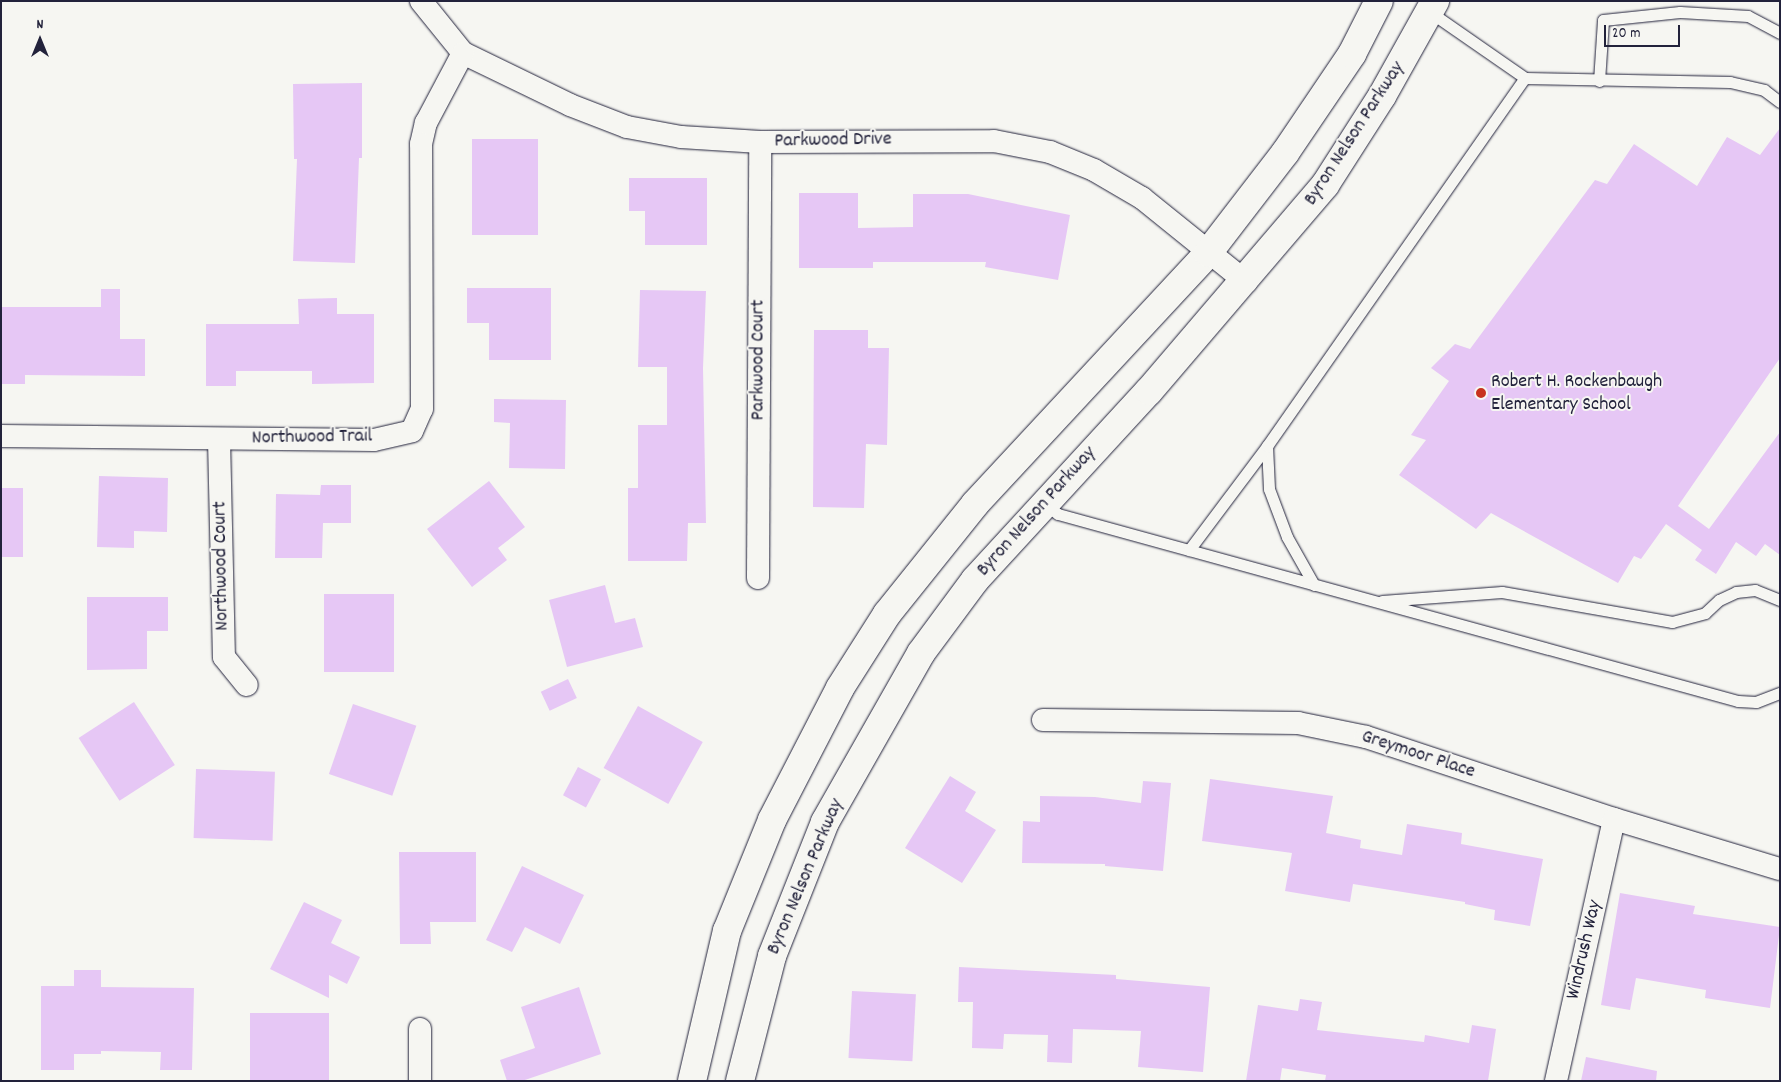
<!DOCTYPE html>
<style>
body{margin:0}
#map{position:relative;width:1781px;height:1082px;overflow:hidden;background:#f6f6f2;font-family:Dekko,sans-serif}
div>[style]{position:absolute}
.building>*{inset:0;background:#e6c7f5;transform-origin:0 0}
.roads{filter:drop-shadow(0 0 1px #22223b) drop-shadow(0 0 1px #22223b)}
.lane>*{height:11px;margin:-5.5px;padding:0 5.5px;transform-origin:5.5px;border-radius:5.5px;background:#f6f6f2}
.street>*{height:22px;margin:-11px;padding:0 11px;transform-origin:11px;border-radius:11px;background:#f6f6f2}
.secondary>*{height:28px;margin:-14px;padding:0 14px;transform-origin:14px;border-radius:14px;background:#f6f6f2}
.dots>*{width:14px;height:14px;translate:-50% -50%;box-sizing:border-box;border:2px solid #f6f6f2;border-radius:50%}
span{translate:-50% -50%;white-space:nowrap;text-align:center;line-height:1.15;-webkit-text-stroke:4px #f6f6f2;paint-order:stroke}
.street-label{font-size:20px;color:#22223b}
.poi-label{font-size:20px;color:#22223b}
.left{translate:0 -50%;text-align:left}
.frame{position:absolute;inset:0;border:2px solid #22223b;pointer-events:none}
.north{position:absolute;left:15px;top:15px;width:50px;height:50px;-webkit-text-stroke:4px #f6f6f2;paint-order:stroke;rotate:0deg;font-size:14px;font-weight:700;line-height:20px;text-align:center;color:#22223b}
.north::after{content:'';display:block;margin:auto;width:18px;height:22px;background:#22223b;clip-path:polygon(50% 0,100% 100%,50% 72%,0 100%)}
.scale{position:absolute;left:1604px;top:25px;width:76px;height:22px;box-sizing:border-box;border:2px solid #22223b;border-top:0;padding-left:6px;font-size:15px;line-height:18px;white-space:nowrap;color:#22223b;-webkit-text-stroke:4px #f6f6f2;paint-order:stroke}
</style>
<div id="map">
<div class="building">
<div style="clip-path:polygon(362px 83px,362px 158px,359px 158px,355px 263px,293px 261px,297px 159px,294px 159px,293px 84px)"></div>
<div style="clip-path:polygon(1780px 128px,1780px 358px,1678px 506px,1709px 529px,1780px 432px,1780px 555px,1765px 544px,1756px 556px,1736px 542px,1716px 574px,1695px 560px,1702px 550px,1666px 524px,1641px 559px,1634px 556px,1618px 583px,1491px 513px,1476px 529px,1399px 475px,1426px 440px,1411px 435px,1449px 381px,1431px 368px,1455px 344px,1470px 349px,1595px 180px,1607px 184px,1634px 144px,1697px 186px,1727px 137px,1760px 155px)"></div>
<div style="left:472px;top:139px;width:66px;height:96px"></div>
<div style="clip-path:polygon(629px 178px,707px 178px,707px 245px,645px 245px,645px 211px,629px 211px)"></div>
<div style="clip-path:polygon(799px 193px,858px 193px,858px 228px,913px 227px,913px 194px,968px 194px,1070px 215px,1058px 280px,985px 267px,986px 262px,873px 262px,873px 268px,799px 268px)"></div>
<div style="clip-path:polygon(467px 288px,551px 288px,551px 360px,489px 360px,489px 323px,467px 323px)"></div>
<div style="clip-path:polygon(101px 289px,120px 289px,120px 339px,145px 339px,145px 376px,25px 375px,25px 384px,1px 384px,1px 307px,101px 307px)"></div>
<div style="clip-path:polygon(640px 290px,706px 291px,703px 368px,706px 523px,688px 523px,687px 561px,628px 561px,628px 488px,638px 488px,638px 425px,667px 425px,667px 367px,638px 367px)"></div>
<div style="clip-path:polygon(337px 298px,337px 314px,374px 314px,374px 383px,312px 384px,312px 371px,236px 371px,236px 386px,206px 386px,206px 324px,299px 324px,298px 299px)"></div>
<div style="clip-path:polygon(814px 330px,868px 330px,868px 348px,889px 348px,887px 445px,866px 444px,864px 508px,813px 507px)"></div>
<div style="clip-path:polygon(494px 399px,566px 400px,565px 469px,509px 468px,510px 423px,494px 422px)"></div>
<div style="clip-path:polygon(99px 476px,168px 478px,167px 532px,134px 531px,134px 548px,97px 547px)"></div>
<div style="clip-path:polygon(489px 481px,525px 527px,498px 548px,507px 560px,472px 587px,427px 529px)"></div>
<div style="clip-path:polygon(321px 485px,351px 485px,351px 523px,323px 523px,322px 558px,275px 558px,276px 494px,320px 495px)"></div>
<div style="left:1px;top:488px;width:22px;height:69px"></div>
<div style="clip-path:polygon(605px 585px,615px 623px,635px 618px,643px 647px,567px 667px,549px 600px)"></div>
<div style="left:324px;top:594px;width:70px;height:78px"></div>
<div style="clip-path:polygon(87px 597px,168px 597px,168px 631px,147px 631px,147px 669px,87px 670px)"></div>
<div style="left:568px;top:679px;width:21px;height:30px;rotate:65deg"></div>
<div style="left:134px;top:702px;width:75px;height:66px;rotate:57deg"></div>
<div style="left:353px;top:704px;width:67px;height:74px;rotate:19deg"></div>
<div style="left:638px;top:706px;width:74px;height:71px;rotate:29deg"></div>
<div style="left:578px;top:767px;width:26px;height:32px;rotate:28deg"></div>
<div style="left:196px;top:769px;width:79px;height:69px;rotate:2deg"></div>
<div style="clip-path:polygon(950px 776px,976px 792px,965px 811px,996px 830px,962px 883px,905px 848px)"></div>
<div style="clip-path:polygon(1210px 779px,1333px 796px,1326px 833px,1361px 840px,1360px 848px,1402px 855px,1407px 824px,1462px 833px,1461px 844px,1543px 859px,1530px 926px,1494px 920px,1495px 910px,1465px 904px,1465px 902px,1353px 884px,1350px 902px,1285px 891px,1292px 853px,1202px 841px)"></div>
<div style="clip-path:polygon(1143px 781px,1171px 783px,1163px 871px,1105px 866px,1105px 864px,1022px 863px,1023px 821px,1040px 822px,1040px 796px,1095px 797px,1141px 803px)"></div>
<div style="clip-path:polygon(399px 852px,476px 852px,476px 922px,430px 922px,431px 944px,400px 944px)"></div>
<div style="clip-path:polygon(522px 866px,584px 895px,560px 944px,525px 927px,512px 952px,486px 940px)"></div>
<div style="clip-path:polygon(1620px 893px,1695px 906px,1693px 914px,1780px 927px,1770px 1008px,1705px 998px,1706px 990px,1636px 978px,1630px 1010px,1601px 1005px)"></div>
<div style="clip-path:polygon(304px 902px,342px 920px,331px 943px,360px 957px,347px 984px,329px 975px,329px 998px,270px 969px)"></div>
<div style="clip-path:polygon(959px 967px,1116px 975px,1116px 979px,1210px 987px,1203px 1072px,1138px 1067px,1141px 1031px,1073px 1029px,1072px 1063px,1047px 1062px,1048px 1035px,1004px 1034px,1003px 1049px,972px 1048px,973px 1002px,958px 1002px)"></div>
<div style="clip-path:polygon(74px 970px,101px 970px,101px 987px,194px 988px,192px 1070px,160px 1070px,161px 1052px,101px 1051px,101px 1054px,74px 1054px,74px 1070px,41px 1070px,41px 986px,74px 986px)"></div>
<div style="clip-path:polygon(579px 987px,601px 1054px,522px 1081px,507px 1081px,500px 1060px,535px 1048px,521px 1007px)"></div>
<div style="left:852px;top:991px;width:64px;height:67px;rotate:3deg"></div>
<div style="clip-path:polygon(1300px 999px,1322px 1002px,1317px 1030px,1424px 1042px,1425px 1035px,1469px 1043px,1472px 1025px,1496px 1029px,1488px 1081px,1325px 1081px,1326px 1075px,1282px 1068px,1280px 1081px,1246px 1081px,1258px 1005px,1298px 1011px)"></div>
<div style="left:250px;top:1013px;width:79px;height:68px"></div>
<div style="clip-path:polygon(1586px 1057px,1657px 1071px,1656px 1081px,1581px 1081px)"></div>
</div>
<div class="roads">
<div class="lane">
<div style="left:1430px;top:12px;width:116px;rotate:34.8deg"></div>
<div style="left:1525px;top:78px;width:205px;rotate:1.1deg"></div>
<div style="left:1730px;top:82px;width:35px;rotate:13deg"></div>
<div style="left:1764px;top:90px;width:20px;rotate:37deg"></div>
<div style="left:1599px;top:81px;width:61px;rotate:-86.2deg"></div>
<div style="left:1603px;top:20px;width:77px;rotate:-5.9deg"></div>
<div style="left:1680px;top:12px;width:68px;rotate:3.4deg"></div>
<div style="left:1748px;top:16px;width:36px;rotate:28deg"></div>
<div style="left:1267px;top:446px;width:43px;rotate:87.3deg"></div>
<div style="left:1269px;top:489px;width:51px;rotate:69.4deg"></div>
<div style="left:1287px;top:537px;width:55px;rotate:60.6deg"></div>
<div style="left:1045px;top:504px;width:16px;rotate:38deg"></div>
<div style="left:1058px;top:514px;width:705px;rotate:15.38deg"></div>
<div style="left:1738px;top:701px;width:18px;rotate:3deg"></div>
<div style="left:1756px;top:702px;width:26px;rotate:-21deg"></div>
<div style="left:1189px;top:550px;width:130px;rotate:-53.1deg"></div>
<div style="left:1267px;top:446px;width:449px;rotate:-55deg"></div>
<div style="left:1382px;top:601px;width:120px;rotate:-4.3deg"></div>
<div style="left:1502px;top:592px;width:173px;rotate:10deg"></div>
<div style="left:1672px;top:622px;width:34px;rotate:-15deg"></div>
<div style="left:1705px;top:613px;width:19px;rotate:-43deg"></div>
<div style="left:1719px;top:600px;width:19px;rotate:-25deg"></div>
<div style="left:1736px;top:592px;width:19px;rotate:-6deg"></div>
<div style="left:1755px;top:590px;width:27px;rotate:22deg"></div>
</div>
<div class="street">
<div style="left:421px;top:1px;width:67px;rotate:51.1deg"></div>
<div style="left:463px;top:53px;width:119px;rotate:25.9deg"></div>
<div style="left:570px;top:105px;width:61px;rotate:21.1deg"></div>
<div style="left:627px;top:127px;width:55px;rotate:10.5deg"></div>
<div style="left:681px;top:137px;width:79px;rotate:3.6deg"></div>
<div style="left:760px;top:142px;width:234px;rotate:-0.2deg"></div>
<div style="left:994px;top:141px;width:57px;rotate:11.1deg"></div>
<div style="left:1050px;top:152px;width:48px;rotate:22.2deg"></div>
<div style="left:1094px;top:170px;width:56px;rotate:30.3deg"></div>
<div style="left:1142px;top:198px;width:134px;rotate:38.9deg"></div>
<div style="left:1px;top:436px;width:373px;rotate:0.6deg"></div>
<div style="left:374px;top:440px;width:39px;rotate:-13deg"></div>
<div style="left:412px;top:431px;width:24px;rotate:-66deg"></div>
<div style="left:422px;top:409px;width:265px;rotate:-90.2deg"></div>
<div style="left:421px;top:144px;width:22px;rotate:-77deg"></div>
<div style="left:426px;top:123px;width:79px;rotate:-62.1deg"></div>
<div style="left:219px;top:439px;width:218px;rotate:88.7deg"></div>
<div style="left:224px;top:657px;width:36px;rotate:51deg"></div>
<div style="left:758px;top:578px;width:436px;rotate:-89.7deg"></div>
<div style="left:1043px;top:720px;width:255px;rotate:0.7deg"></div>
<div style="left:1298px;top:723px;width:69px;rotate:11.6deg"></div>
<div style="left:1366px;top:737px;width:261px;rotate:18.3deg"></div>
<div style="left:1614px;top:819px;width:173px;rotate:16.8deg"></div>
<div style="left:420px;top:1081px;width:52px;rotate:-90deg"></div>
<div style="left:1556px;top:1081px;width:268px;rotate:-77.5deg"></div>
</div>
<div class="secondary">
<div style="left:692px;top:1081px;width:154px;rotate:-76.9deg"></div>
<div style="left:727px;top:931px;width:120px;rotate:-67.9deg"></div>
<div style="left:772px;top:820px;width:148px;rotate:-62.7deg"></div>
<div style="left:840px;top:688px;width:88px;rotate:-57.6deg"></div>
<div style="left:887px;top:614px;width:141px;rotate:-51.3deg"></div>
<div style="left:975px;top:504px;width:342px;rotate:-47.1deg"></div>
<div style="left:1208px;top:253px;width:126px;rotate:-52.4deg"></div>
<div style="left:1285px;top:153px;width:120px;rotate:-55.9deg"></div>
<div style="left:1352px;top:54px;width:59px;rotate:-63deg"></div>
<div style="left:740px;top:1081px;width:129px;rotate:-75.6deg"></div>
<div style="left:772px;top:956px;width:144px;rotate:-68.4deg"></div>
<div style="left:825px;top:822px;width:194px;rotate:-60.4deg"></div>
<div style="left:921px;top:653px;width:91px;rotate:-53.5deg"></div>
<div style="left:975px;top:580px;width:257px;rotate:-47.4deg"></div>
<div style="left:1149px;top:391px;width:271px;rotate:-49.5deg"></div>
<div style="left:1325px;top:185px;width:106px;rotate:-57.4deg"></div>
<div style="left:1382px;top:96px;width:109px;rotate:-60.8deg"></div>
</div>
</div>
<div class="dots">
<div style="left:1481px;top:393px;background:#c8321e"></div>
</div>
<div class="street-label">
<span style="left:1355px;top:134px;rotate:-57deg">Byron Nelson Parkway</span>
<span style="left:833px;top:141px;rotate:-1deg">Parkwood Drive</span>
<span style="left:759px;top:360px;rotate:-90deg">Parkwood Court</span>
<span style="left:312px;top:438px;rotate:-1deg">Northwood Trail</span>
<span style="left:1037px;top:512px;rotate:-48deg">Byron Nelson Parkway</span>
<span style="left:222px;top:566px;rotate:-91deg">Northwood Court</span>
<span style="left:1418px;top:755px;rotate:18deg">Greymoor Place</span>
<span style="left:806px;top:877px;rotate:-67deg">Byron Nelson Parkway</span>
<span style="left:1585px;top:950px;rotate:-77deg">Windrush Way</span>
</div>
<div class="poi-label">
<span class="left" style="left:1491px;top:394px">Robert H. Rockenbaugh<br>Elementary School</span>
</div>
<div class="frame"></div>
<div class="north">N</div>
<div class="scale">20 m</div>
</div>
